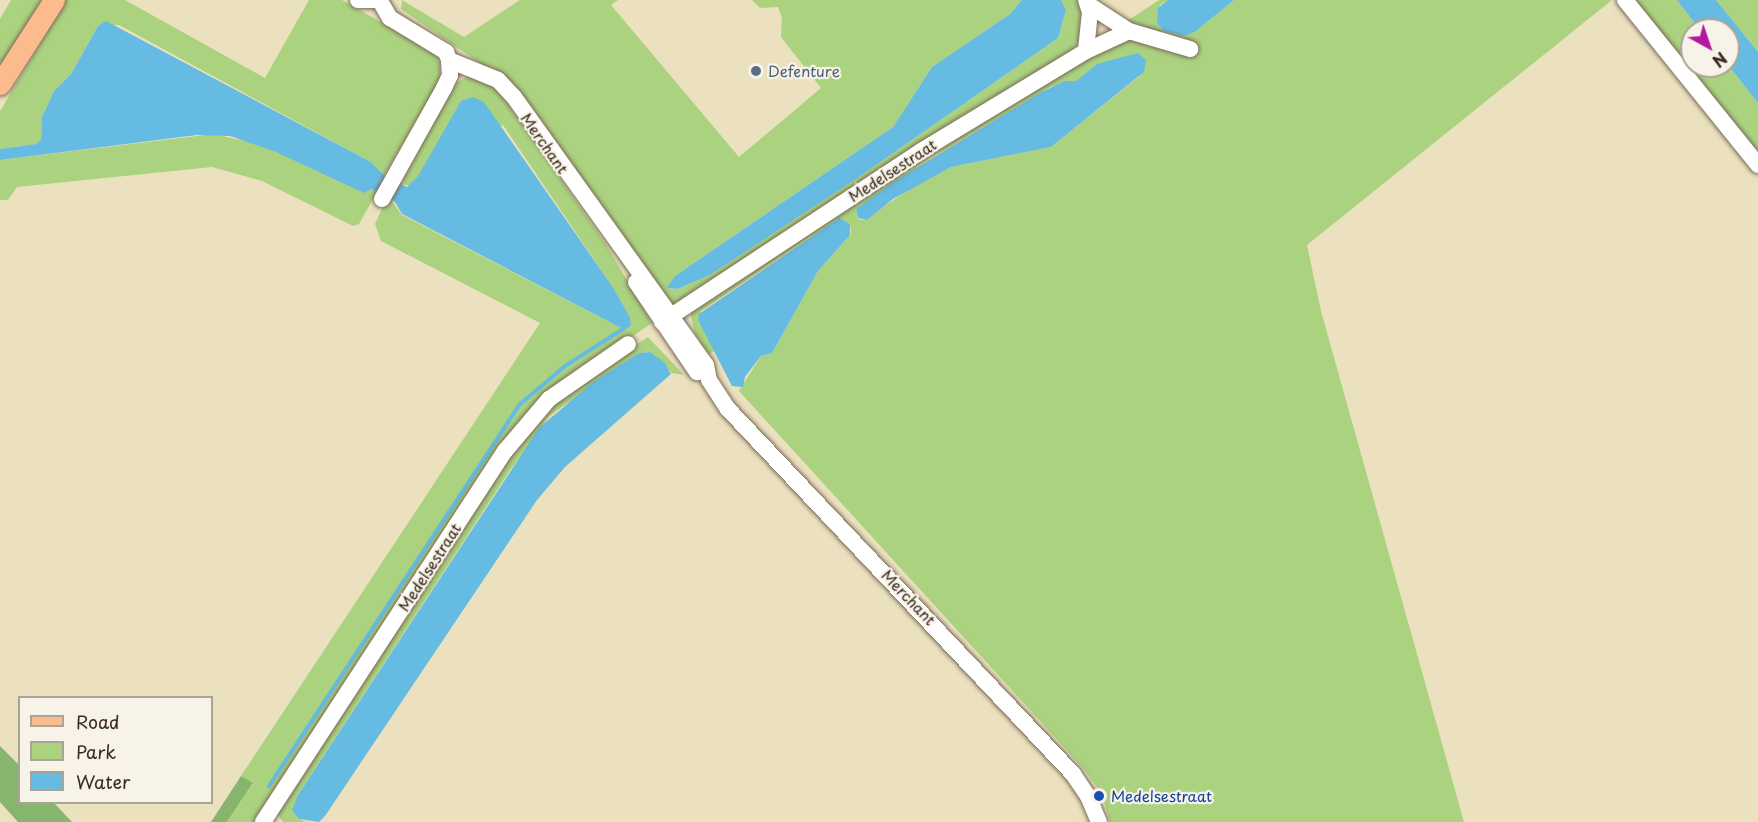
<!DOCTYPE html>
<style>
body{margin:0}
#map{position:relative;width:1758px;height:822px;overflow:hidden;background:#ebe1bf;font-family:"Playpen Sans",sans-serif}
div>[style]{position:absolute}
.green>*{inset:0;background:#abd37f}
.forest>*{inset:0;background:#88b56e}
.water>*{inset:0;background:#66bbe2}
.stream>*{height:4px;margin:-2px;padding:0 2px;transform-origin:2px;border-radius:2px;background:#66bbe2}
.roads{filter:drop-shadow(0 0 2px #796a56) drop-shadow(0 0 2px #796a56)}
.minor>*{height:16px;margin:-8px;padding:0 8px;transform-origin:8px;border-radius:8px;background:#fff}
.major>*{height:21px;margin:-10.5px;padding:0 10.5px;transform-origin:10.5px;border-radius:10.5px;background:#fbbb8d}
.dots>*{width:16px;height:16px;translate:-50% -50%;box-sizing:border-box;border:3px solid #f7f3e8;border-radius:50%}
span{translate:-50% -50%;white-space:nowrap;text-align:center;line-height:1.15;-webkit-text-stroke:4.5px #f7f3e8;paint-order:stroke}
.service-label{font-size:15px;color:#4e5e75}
.left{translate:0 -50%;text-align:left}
.street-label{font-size:15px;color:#3b2a1e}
.transit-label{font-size:15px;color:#164399}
.legend{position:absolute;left:18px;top:696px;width:195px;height:108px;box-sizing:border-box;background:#f7f3e8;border:2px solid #aca397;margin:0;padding:8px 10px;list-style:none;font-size:18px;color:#3b2a1e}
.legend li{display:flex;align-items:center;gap:12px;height:30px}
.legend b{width:30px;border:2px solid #aca397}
.north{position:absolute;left:1680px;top:18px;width:60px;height:60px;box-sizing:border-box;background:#f7f3e8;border:2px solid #aca397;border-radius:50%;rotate:140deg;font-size:16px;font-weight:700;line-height:24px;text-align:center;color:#3b2a1e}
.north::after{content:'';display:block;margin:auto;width:21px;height:27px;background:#b5179e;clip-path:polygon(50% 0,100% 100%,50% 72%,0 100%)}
</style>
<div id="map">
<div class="green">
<div style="clip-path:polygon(11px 0,44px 0,0 70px,0 19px)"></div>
<div style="clip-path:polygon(61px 0,125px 0,265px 78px,309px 0,342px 0,435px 53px,440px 64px,440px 82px,384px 175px,371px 162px,119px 25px,98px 26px,71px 74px,54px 91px,42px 117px,41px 140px,36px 144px,0 149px,0 111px,47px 33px,49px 18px)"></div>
<div style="clip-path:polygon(402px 0,464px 37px,520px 0,618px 0,611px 5px,739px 157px,821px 88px,781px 37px,782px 18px,778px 7px,760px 8px,752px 0,1022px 0,1010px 14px,932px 67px,893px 127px,675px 276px,670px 289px,677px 289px,710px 275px,856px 179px,1058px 38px,1066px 10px,1061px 0,1080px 0,1084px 9px,1079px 41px,1066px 57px,674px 309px,509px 83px,401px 9px)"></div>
<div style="clip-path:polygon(evenodd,1159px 0,1168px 0,1160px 5px,1157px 23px,1164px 31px,1184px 36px,1195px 32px,1234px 0,1612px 0,1307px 245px,1321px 311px,1464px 822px,1110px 822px,1102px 794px,1083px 768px,739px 391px,761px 356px,772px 353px,818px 271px,851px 234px,850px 224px,837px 219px,701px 311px,698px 320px,715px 350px,708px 355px,694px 331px,690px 310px,1159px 0,1116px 61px,1140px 76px,1051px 147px,951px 167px,920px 182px,864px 220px,858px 219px,856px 209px,918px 166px,1051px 87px,1076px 81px,1091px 69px,1116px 61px)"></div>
<div style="clip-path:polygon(1633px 0,1677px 0,1700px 30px,1692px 30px,1692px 66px,1728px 65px,1758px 103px,1758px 155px)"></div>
<div style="clip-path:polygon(1716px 0,1758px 0,1758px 52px)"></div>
<div style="clip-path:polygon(470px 76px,487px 80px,500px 93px,607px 246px,652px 323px,547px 395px,257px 822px,227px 822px,253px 784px,241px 776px,540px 323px,381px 241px,375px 224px,385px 202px,389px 204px,391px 200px,402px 215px,625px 330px,631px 326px,612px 286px,503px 125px,418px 176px,411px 186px,401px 184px,450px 92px,457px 82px)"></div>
<div style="clip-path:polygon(213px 134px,254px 143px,377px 192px,359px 224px,353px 226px,262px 181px,212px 167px,17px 187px,8px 200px,0 200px,0 160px)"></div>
<div style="clip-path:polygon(648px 337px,684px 375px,672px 373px,650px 352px,639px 353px,549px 416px,509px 472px,298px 795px,299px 819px,306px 822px,283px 822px,275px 811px,528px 427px,574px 386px)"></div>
</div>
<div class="forest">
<div style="clip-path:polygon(0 746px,19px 765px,20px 802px,54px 803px,72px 822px,18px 822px,0 802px)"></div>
<div style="clip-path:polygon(241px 776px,253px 783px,227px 822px,211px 822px)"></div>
</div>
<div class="water">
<div style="clip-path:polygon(1022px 0,1061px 0,1066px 10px,1058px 38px,856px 179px,710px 275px,677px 289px,667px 288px,675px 276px,893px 127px,932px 67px,1010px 14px)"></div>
<div style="clip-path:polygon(1168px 0,1234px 0,1195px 32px,1184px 36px,1164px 31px,1157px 23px,1158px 8px)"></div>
<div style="clip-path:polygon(1677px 0,1716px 0,1758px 52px,1758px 103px,1728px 65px,1728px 30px,1700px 30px)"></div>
<div style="clip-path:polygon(106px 21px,371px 162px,384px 175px,407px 187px,418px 176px,461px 101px,473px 97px,484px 102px,612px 286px,630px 318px,631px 326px,625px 330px,402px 214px,395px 202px,371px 189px,364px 193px,276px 152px,230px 136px,197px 135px,0 160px,0 149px,36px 144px,41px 140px,42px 117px,54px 91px,71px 74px,98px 26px)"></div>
<div style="clip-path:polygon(1138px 53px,1146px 60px,1144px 72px,1051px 147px,951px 167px,893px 199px,867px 220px,858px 218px,856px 209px,895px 181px,1040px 93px,1065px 81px,1076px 81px,1097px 64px)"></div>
<div style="clip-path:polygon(839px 218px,850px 224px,850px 235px,818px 271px,772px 353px,761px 356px,745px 377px,743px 387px,732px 386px,698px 320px,699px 314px)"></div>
<div style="clip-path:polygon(650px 352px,664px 362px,671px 374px,565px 467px,537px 500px,325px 816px,319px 822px,299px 819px,292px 810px,298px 795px,539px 428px,592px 383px,639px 353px)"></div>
</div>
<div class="stream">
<div style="left:269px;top:786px;width:456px;rotate:-56.7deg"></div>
<div style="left:519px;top:405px;width:60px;rotate:-40.3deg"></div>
<div style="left:565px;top:366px;width:69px;rotate:-32.5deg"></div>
</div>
<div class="roads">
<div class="minor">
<div style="left:358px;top:0;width:23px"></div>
<div style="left:1086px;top:0;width:13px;rotate:72deg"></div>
<div style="left:1090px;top:12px;width:39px;rotate:96deg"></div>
<div style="left:1625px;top:0;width:212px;rotate:51.1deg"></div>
<div style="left:380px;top:1px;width:20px;rotate:60deg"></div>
<div style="left:390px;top:18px;width:66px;rotate:31.3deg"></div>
<div style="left:446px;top:52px;width:9px;rotate:69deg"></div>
<div style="left:449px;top:60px;width:53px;rotate:22.2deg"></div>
<div style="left:498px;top:80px;width:23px;rotate:47deg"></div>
<div style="left:514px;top:97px;width:330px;rotate:54.4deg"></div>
<div style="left:706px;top:365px;width:15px;rotate:79deg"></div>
<div style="left:709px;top:380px;width:35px;rotate:57deg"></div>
<div style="left:728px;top:409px;width:502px;rotate:46.61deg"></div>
<div style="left:1073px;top:774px;width:27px;rotate:56deg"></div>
<div style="left:1088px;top:796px;width:28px;rotate:67deg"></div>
<div style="left:1089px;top:5px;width:48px;rotate:33deg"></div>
<div style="left:1129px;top:31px;width:64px;rotate:16.4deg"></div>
<div style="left:382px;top:199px;width:127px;rotate:-60.8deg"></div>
<div style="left:444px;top:88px;width:14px;rotate:-65deg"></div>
<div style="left:450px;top:75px;width:15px;rotate:-94deg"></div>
<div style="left:636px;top:282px;width:109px;rotate:55.9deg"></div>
<div style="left:662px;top:322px;width:310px;rotate:-33.4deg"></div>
<div style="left:921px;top:151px;width:193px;rotate:-31.2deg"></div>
<div style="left:1086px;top:51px;width:47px;rotate:-24.9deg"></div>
<div style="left:263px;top:822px;width:443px;rotate:-56.9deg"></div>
<div style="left:505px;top:451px;width:68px;rotate:-49.8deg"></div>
<div style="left:549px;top:399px;width:96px;rotate:-34.8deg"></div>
</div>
<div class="major">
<div style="left:0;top:84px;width:100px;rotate:-57.3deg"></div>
</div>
</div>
<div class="dots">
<div style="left:756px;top:71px;background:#5c6f8a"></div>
<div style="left:1099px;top:796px;background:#1a4fb4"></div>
</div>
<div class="service-label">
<span class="left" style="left:768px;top:71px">Defenture</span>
</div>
<div class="street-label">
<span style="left:545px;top:143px;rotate:55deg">Merchant</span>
<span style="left:892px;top:170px;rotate:-33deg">Medelsestraat</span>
<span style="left:429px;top:567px;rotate:-57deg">Medelsestraat</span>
<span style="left:909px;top:597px;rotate:46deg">Merchant</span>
</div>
<div class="transit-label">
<span class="left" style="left:1111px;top:796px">Medelsestraat</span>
</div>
<ul class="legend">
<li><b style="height:8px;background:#fbbb8d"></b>Road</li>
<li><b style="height:16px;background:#abd37f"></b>Park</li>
<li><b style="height:16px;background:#66bbe2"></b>Water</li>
</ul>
<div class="north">N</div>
</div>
